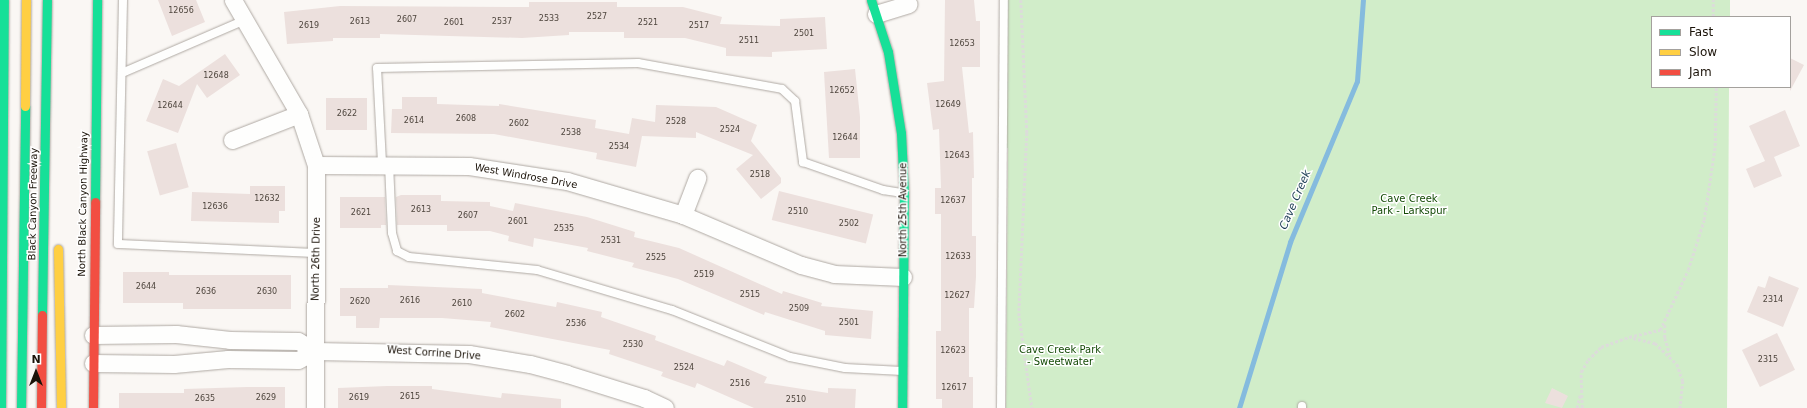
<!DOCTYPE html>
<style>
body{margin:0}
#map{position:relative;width:1807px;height:408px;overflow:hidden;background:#faf7f4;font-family:"DejaVu Sans",sans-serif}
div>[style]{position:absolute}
.green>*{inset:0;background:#d1edc9}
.stream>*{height:5px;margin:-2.5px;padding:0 2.5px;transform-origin:2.5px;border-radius:2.5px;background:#85bbde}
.building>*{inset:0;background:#ece0dd;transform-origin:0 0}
.path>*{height:2.5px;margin-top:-1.25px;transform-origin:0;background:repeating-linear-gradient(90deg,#dcdcda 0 3px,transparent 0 5px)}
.roads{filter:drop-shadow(0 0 1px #afa9a3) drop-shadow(0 0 1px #afa9a3)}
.lane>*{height:8px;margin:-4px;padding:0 4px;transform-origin:4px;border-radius:4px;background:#fefefd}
.street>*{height:17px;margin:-8.5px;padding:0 8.5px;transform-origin:8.5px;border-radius:8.5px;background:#fefefd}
.fast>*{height:9px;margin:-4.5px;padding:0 4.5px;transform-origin:4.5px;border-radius:4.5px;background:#16e098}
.slow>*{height:9px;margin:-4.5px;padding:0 4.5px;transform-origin:4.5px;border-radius:4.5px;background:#ffcf43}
.jam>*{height:9px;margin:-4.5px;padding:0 4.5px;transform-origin:4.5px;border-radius:4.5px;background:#f24e42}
span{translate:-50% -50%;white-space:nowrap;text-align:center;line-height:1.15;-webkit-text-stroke:3px #fff;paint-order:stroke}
.number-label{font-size:8px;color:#4f463e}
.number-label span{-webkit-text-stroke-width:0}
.street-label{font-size:10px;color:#1b1309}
.park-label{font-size:10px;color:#134a05}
.water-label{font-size:11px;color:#1b3c53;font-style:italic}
.legend{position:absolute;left:1651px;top:16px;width:140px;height:72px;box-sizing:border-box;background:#fff;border:1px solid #a4a19d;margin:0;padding:5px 7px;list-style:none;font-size:12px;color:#1b1309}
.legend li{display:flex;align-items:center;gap:8px;height:20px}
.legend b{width:20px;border:1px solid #a4a19d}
.north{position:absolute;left:16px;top:352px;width:40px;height:40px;-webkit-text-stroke:3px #fff;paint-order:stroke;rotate:0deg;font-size:11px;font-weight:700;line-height:16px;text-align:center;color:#1b1309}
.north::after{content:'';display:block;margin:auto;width:14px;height:18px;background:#1b1309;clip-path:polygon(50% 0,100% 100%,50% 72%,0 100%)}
</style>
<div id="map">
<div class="green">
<div style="clip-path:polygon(1004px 0,1730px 0,1730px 17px,1652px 17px,1652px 87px,1729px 87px,1727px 408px,1006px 408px,1008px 148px,1003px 148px)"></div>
</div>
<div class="stream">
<div style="left:1239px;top:408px;width:174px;rotate:-72.9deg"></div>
<div style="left:1290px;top:242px;width:174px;rotate:-67.4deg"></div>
<div style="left:1357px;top:81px;width:81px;rotate:-85.8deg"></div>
</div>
<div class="building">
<div style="clip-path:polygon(158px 0,196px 0,205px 22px,172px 36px)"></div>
<div style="clip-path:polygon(945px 0,974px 0,976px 21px,980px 21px,980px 67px,962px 67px,969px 133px,973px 132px,974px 178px,972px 178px,972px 236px,976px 236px,976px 277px,974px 308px,969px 308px,969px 377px,973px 377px,973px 408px,942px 408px,942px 399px,936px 399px,936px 331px,941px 331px,941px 214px,935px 214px,935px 188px,941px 188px,939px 129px,933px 130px,927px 83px,944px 81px)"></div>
<div style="clip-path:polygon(529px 2px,617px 2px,617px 7px,683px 7px,722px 17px,720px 24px,780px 26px,780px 19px,825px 17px,827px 49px,772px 52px,772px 57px,726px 56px,726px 48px,685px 38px,624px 38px,624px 32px,569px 32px,569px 35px,522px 38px,380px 34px,380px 38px,333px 38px,333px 41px,287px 44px,284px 12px,340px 6px,529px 7px)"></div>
<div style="clip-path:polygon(225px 54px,240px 75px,207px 98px,197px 84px,178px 133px,146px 121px,163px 79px,179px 86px)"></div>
<div style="clip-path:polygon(1790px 58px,1804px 65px,1790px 91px)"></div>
<div style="clip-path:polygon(855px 69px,860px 117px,860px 158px,829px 158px,824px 72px)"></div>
<div style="clip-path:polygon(402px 97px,437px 97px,437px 104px,499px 106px,499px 104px,596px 120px,595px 128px,629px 134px,632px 118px,655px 122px,656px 105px,716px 107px,757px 125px,751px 141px,781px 178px,781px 183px,761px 199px,736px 169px,753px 155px,696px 132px,696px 138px,642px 136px,636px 167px,596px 159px,597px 153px,494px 134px,391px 133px,392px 109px,402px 109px)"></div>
<div style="left:326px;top:98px;width:41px;height:32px"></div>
<div style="clip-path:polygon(1785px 110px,1800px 146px,1774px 157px,1782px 176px,1754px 188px,1746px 169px,1765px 161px,1749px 126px)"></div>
<div style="left:176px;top:143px;width:46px;height:30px;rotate:74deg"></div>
<div style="clip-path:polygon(250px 186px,285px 186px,285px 211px,279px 211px,279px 223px,191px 221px,192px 192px,250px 194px)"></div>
<div style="left:779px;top:191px;width:97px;height:30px;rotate:14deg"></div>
<div style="clip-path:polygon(401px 195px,441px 195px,441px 201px,490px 202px,490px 206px,513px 211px,515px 203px,587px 217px,635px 232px,634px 237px,679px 248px,782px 294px,783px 291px,822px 303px,821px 306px,873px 311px,871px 339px,825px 335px,825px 331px,765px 312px,764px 315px,678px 279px,632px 267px,634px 263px,587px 251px,588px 248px,534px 238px,533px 247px,508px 241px,509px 236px,490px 231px,447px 231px,447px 225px,397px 225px,396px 197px)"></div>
<div style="clip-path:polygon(340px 197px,385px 197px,386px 225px,381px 225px,381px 228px,340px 228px)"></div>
<div style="clip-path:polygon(123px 272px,169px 272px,169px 275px,291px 275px,291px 309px,183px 309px,183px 303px,123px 303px)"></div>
<div style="clip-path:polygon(1769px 276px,1799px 288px,1783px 327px,1747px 312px,1758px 286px,1765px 288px)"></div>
<div style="clip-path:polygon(388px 285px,482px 289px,482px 293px,556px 307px,557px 302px,602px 312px,601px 317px,656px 336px,655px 340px,724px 366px,727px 360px,767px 377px,764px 383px,828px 393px,828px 388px,856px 389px,855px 408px,754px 408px,697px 383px,695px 388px,661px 376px,663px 372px,609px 354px,610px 350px,490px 327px,491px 322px,442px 318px,380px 318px,379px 328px,356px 328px,356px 316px,340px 316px,340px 288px,388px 288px)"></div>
<div style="left:1777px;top:333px;width:41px;height:39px;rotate:64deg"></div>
<div style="clip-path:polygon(387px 386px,432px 386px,432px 389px,501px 398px,502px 393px,561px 399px,561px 408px,338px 408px,338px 388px)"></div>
<div style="clip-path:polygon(247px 387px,285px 387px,285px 408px,119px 408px,119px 393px,184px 393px,184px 389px)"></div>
<div style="clip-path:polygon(1552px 388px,1568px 396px,1562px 408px,1545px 403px)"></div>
</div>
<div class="path">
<div style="left:1021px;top:0;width:133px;rotate:87.4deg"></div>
<div style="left:1027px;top:133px;width:180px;rotate:92.5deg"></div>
<div style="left:1019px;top:313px;width:96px;rotate:82.2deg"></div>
<div style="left:1713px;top:17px;width:17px;rotate:-90deg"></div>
<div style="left:1665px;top:325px;width:13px;rotate:90deg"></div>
<div style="left:1665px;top:338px;width:17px;rotate:73deg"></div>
<div style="left:1629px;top:337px;width:32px;rotate:-13deg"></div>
<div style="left:1660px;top:330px;width:66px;rotate:-65deg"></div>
<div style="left:1688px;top:270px;width:52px;rotate:-72.3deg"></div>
<div style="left:1704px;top:220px;width:75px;rotate:-81.5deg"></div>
<div style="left:1715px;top:146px;width:59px;rotate:-89deg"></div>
<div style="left:1633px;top:338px;width:23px;rotate:13deg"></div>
<div style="left:1655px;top:343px;width:30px;rotate:44deg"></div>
<div style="left:1677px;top:364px;width:18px;rotate:71deg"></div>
<div style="left:1683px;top:381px;width:27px;rotate:96deg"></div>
<div style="left:1577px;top:408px;width:13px;rotate:-77deg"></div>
<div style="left:1582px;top:408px;width:36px;rotate:-92deg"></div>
<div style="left:1581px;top:372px;width:14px;rotate:-60deg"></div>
<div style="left:1588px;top:360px;width:18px;rotate:-45deg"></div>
<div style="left:1601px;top:347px;width:29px;rotate:-20deg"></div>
</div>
<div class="roads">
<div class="lane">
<div style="left:123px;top:0;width:244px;rotate:91.2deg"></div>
<div style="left:118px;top:244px;width:198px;rotate:2.6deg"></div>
<div style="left:122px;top:73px;width:132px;rotate:-23.3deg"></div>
<div style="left:382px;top:163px;width:95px;rotate:-93deg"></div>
<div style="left:377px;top:68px;width:261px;rotate:-1.1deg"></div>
<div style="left:638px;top:63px;width:146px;rotate:10.2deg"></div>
<div style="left:782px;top:89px;width:18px;rotate:43deg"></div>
<div style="left:795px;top:101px;width:62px;rotate:82.5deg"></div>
<div style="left:803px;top:162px;width:85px;rotate:19.3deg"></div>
<div style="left:883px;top:190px;width:20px;rotate:9deg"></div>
<div style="left:389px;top:164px;width:69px;rotate:87.5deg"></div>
<div style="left:392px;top:233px;width:19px;rotate:74deg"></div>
<div style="left:397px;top:251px;width:13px;rotate:27deg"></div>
<div style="left:409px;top:257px;width:129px;rotate:5.8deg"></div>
<div style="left:537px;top:270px;width:141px;rotate:16.5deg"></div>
<div style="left:672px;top:310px;width:127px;rotate:21.7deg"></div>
<div style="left:790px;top:357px;width:56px;rotate:11.3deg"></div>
<div style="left:845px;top:368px;width:57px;rotate:3deg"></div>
<div style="left:1001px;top:408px;width:408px;rotate:-89.6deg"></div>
<div style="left:1302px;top:408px;width:2px;rotate:-90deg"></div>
</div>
<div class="street">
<div style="left:233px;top:0;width:132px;rotate:59.9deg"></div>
<div style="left:299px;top:114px;width:54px;rotate:71.6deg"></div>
<div style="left:316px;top:165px;width:243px;rotate:90.2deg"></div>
<div style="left:876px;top:14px;width:34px;rotate:-17deg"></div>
<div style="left:232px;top:140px;width:72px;rotate:-21.2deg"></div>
<div style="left:316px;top:165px;width:153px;rotate:0.4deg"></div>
<div style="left:469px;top:166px;width:99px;rotate:8.7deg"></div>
<div style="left:567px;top:181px;width:121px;rotate:16.3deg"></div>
<div style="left:683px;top:215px;width:128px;rotate:23deg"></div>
<div style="left:801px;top:265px;width:34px;rotate:15deg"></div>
<div style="left:834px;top:274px;width:69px;rotate:2.5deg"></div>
<div style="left:683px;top:215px;width:40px;rotate:-69deg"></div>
<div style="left:93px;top:335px;width:83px;rotate:-0.7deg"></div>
<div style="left:176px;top:334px;width:54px;rotate:6.3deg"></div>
<div style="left:230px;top:340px;width:68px;rotate:0.8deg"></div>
<div style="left:298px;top:341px;width:20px;rotate:30deg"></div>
<div style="left:93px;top:363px;width:81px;rotate:0.7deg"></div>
<div style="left:174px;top:364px;width:54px;rotate:-5.3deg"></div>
<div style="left:228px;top:359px;width:70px;rotate:0.8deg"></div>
<div style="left:298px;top:360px;width:19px;rotate:-28deg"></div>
<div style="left:315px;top:351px;width:154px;rotate:1.1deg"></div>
<div style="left:469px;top:354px;width:62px;rotate:9.3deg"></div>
<div style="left:530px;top:364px;width:38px;rotate:15deg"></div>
<div style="left:567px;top:374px;width:81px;rotate:17.3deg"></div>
<div style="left:644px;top:398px;width:23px;rotate:25deg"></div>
</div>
<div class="fast">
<div style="left:871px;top:0;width:55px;rotate:71.9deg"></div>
<div style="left:888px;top:52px;width:82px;rotate:80.9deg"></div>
<div style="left:901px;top:133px;width:60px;rotate:87.1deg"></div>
<div style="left:904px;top:193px;width:215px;rotate:90.5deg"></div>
<div style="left:95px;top:202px;width:202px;rotate:-89.4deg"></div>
<div style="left:42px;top:315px;width:315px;rotate:-89.1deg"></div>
<div style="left:1px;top:408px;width:408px;rotate:-89.6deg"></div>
<div style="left:21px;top:408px;width:302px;rotate:-89.2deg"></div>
</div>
<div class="slow">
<div style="left:25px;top:106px;width:106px;rotate:-89.5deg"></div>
<div style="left:58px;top:249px;width:159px;rotate:88.9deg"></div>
</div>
<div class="jam">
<div style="left:41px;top:408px;width:93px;rotate:-89.4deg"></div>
<div style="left:93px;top:408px;width:206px;rotate:-89.4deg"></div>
</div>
</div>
<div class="number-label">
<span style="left:181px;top:11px">12656</span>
<span style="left:597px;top:17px">2527</span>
<span style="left:549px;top:19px">2533</span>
<span style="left:407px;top:20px">2607</span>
<span style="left:360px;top:22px">2613</span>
<span style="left:502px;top:22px">2537</span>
<span style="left:454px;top:23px">2601</span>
<span style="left:648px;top:23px">2521</span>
<span style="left:309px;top:26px">2619</span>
<span style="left:699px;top:26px">2517</span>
<span style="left:804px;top:34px">2501</span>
<span style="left:749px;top:41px">2511</span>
<span style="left:962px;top:44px">12653</span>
<span style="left:216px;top:76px">12648</span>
<span style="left:842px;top:91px">12652</span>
<span style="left:948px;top:105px">12649</span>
<span style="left:170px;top:106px">12644</span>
<span style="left:347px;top:114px">2622</span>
<span style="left:466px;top:119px">2608</span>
<span style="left:414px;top:121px">2614</span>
<span style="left:676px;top:122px">2528</span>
<span style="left:519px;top:124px">2602</span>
<span style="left:730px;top:130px">2524</span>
<span style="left:571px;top:133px">2538</span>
<span style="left:845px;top:138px">12644</span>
<span style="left:619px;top:147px">2534</span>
<span style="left:957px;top:156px">12643</span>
<span style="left:760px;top:175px">2518</span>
<span style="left:267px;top:199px">12632</span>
<span style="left:953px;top:201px">12637</span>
<span style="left:215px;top:207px">12636</span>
<span style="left:421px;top:210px">2613</span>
<span style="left:798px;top:212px">2510</span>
<span style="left:361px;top:213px">2621</span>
<span style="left:468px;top:216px">2607</span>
<span style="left:518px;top:222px">2601</span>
<span style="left:849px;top:224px">2502</span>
<span style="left:564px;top:229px">2535</span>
<span style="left:611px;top:241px">2531</span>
<span style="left:958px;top:257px">12633</span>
<span style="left:656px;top:258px">2525</span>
<span style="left:704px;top:275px">2519</span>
<span style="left:146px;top:287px">2644</span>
<span style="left:206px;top:292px">2636</span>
<span style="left:267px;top:292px">2630</span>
<span style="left:750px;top:295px">2515</span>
<span style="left:957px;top:296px">12627</span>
<span style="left:1773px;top:300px">2314</span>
<span style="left:410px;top:301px">2616</span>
<span style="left:360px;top:302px">2620</span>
<span style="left:462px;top:304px">2610</span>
<span style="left:799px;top:309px">2509</span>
<span style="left:515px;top:315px">2602</span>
<span style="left:849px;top:323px">2501</span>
<span style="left:576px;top:324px">2536</span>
<span style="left:633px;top:345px">2530</span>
<span style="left:953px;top:351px">12623</span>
<span style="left:1768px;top:360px">2315</span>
<span style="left:684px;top:368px">2524</span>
<span style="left:740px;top:384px">2516</span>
<span style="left:954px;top:388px">12617</span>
<span style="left:410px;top:397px">2615</span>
<span style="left:266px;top:398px">2629</span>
<span style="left:359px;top:398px">2619</span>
<span style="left:205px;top:399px">2635</span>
<span style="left:796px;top:400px">2510</span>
</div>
<div class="street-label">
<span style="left:526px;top:176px;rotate:10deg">West Windrose Drive</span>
<span style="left:33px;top:204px;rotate:-89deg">Black Canyon Freeway</span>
<span style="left:83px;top:204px;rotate:-89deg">North Black Canyon Highway</span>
<span style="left:903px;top:210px;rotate:-90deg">North 25th Avenue</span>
<span style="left:316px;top:259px;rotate:-89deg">North 26th Drive</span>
<span style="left:434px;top:353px;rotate:4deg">West Corrine Drive</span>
</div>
<div class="park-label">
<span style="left:1409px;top:204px">Cave Creek<br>Park - Larkspur</span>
<span style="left:1060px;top:355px">Cave Creek Park<br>- Sweetwater</span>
</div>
<div class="water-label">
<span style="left:1296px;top:200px;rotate:-67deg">Cave Creek</span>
</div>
<ul class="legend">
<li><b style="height:5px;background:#16e098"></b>Fast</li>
<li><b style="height:5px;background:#ffcf43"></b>Slow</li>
<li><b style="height:5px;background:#f24e42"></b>Jam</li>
</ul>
<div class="north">N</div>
</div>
